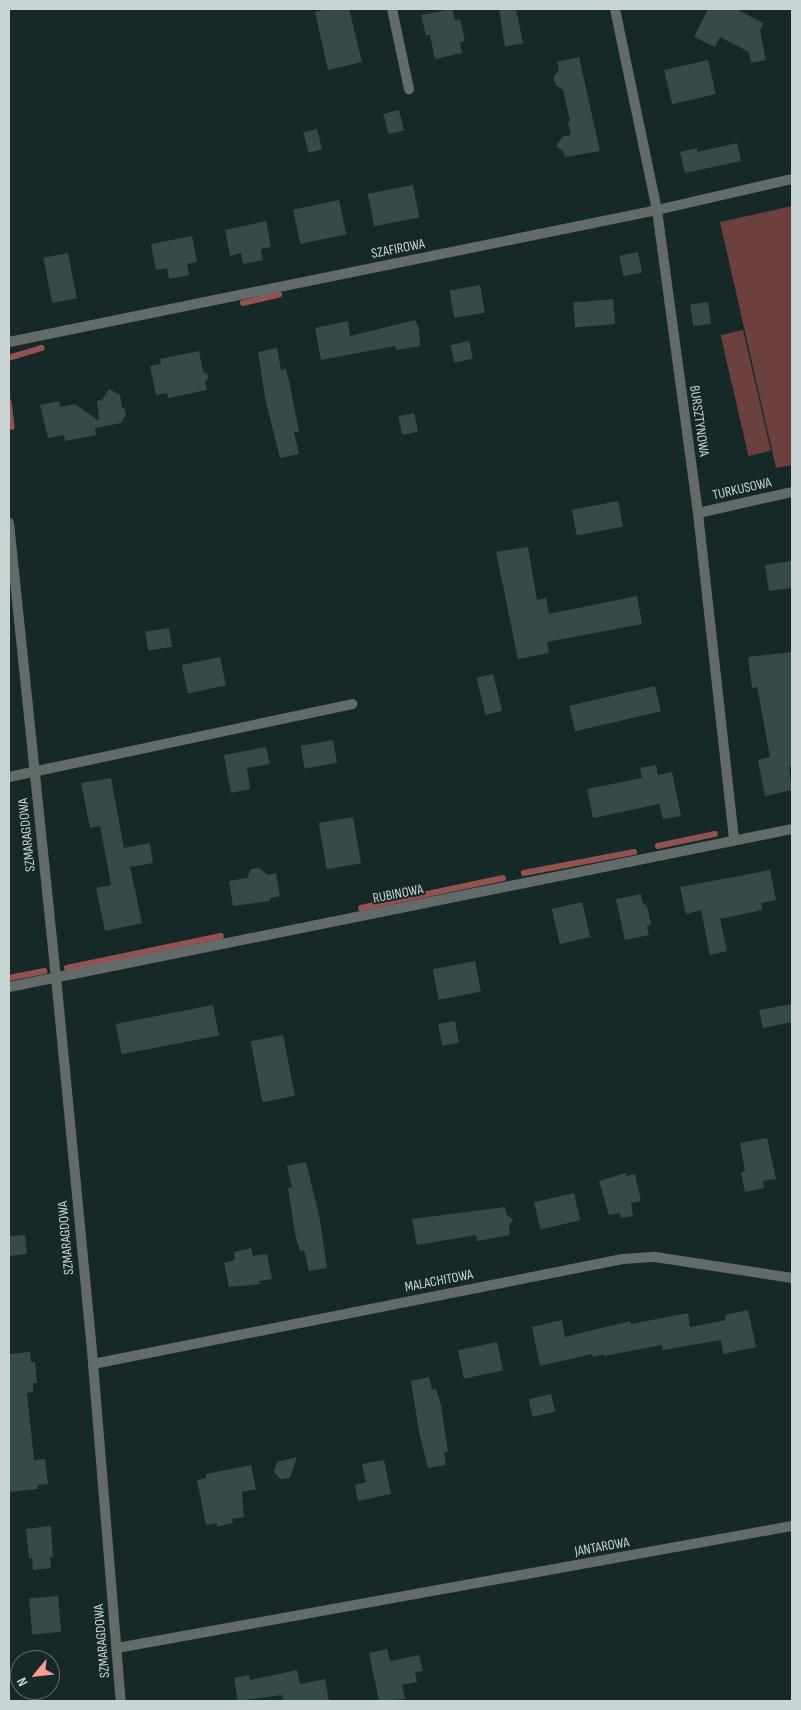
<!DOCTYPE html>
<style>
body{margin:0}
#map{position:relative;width:801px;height:1710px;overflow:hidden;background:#162928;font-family:"Sofia Sans Condensed",sans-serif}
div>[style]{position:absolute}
.green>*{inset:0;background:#6c403c;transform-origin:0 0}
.stream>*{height:5.5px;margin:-2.75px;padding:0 2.75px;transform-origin:2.75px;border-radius:2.75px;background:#92534e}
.building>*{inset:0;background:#364b49;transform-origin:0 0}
.street>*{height:10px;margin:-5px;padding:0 5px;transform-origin:5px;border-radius:5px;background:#626b6a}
span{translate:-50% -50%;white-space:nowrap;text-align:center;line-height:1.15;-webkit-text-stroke:4px #162928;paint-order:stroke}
.street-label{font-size:14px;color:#c9d5d4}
.frame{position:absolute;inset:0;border:10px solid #c9d5d4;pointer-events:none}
.north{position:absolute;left:10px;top:1650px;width:50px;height:50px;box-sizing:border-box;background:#162928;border:1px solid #5e6e6d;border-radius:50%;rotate:242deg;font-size:14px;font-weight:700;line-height:20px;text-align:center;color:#c9d5d4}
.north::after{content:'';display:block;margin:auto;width:18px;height:22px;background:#f59c95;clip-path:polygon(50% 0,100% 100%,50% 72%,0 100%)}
</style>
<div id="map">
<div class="green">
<div style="clip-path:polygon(792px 206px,792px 465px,776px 468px,720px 222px)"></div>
<div style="left:743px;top:330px;width:124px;height:23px;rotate:77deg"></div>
</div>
<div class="stream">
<div style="left:243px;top:303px;width:37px;rotate:-13deg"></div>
<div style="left:9px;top:358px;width:34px;rotate:-17deg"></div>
<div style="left:9px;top:402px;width:25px;rotate:83deg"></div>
<div style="left:658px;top:846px;width:58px;rotate:-11.9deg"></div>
<div style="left:524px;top:873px;width:112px;rotate:-10.8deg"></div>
<div style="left:361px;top:908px;width:145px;rotate:-11.9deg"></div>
<div style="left:67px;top:968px;width:157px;rotate:-11.7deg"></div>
<div style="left:9px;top:978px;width:36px;rotate:-11deg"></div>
</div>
<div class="building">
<div style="clip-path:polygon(327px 9px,349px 9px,362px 62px,328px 70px,315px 12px)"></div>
<div style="clip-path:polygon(452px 9px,455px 20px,460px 19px,465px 41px,460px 42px,462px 53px,435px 59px,430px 35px,426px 35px,421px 15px)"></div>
<div style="clip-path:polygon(499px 9px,516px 9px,523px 43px,505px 47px)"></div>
<div style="clip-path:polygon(708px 9px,736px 9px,763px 23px,760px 31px,766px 60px,751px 63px,749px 52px,720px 37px,715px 47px,694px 37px)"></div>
<div style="clip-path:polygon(579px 57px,600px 151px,565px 157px,563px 151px,556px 146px,563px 136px,571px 135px,568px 122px,570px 121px,563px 90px,556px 85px,553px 77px,559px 70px,557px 62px)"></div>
<div style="left:708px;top:60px;width:35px;height:45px;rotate:77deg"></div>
<div style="left:399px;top:110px;width:21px;height:16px;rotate:76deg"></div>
<div style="left:317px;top:129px;width:21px;height:14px;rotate:76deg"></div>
<div style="clip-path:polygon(737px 143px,741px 161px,685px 173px,680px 152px,697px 148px,697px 152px)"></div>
<div style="left:413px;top:185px;width:33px;height:46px;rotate:79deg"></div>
<div style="left:339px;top:200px;width:35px;height:47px;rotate:78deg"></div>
<div style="clip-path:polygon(266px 221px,271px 247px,261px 249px,263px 260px,243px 264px,241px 253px,230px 256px,225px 230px)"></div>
<div style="clip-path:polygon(192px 236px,197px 262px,187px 264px,189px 275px,169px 279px,167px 268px,156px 270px,151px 244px)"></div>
<div style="left:638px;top:252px;width:21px;height:19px;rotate:79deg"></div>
<div style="left:68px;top:253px;width:46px;height:25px;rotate:79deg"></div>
<div style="left:480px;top:285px;width:28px;height:31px;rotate:80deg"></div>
<div style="left:613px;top:299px;width:25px;height:40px;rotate:85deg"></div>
<div style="left:708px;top:302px;width:22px;height:18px;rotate:82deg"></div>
<div style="clip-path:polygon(415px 320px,419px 329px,420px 346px,396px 350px,395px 346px,321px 360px,315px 328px,348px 321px,350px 336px)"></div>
<div style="left:469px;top:341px;width:18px;height:19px;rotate:77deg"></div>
<div style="clip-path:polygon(277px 348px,281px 370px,286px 369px,290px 385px,299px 432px,294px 432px,299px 454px,280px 458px,265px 398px,258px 352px)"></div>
<div style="clip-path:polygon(199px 351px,203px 372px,209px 376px,205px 382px,207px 390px,168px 398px,167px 393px,156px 395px,150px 366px,161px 364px,160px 359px)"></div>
<div style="clip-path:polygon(109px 389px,120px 395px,122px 407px,125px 409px,126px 415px,121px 423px,95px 428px,96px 435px,65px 441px,64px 435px,48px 438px,40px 405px,59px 401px,60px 407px,75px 404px,99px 421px,97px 401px,102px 400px)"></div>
<div style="left:414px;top:413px;width:19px;height:16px;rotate:78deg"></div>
<div style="left:618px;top:501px;width:26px;height:47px;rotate:79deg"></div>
<div style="clip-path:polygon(528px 547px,537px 600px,546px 598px,549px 614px,637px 596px,642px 624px,547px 642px,549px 653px,518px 659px,496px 552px)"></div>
<div style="clip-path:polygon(792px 561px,792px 588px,769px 591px,765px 565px)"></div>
<div style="left:169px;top:628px;width:19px;height:24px;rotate:81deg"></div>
<div style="clip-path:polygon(792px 652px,792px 767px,789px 767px,792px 790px,765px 796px,758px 760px,770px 757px,757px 687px,752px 688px,748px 657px)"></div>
<div style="left:220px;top:657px;width:29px;height:39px;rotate:78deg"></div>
<div style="left:493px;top:674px;width:38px;height:17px;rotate:76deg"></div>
<div style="left:655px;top:686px;width:26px;height:88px;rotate:77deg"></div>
<div style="left:333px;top:740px;width:23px;height:33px;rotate:80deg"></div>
<div style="clip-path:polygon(266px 747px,270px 764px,247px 768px,250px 789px,231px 793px,224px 755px)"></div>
<div style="clip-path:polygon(656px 765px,658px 775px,672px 772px,681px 816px,663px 819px,659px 804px,593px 818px,587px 789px,642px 778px,640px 768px)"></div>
<div style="clip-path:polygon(111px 778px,124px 848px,150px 843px,153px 863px,130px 867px,142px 923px,105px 931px,96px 888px,111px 885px,100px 826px,90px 828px,81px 783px)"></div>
<div style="left:353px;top:817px;width:47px;height:35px;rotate:80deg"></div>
<div style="clip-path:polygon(259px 868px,268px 875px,276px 873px,280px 896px,270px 898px,270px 901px,233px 906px,229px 881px,247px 878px,251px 869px)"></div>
<div style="clip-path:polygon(770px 870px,776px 900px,761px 903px,762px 910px,720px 919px,727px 951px,710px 955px,701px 910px,686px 914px,680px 887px)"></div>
<div style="clip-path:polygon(641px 894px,642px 902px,647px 906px,651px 925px,647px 926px,649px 935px,625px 940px,616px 899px)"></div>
<div style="left:582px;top:902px;width:36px;height:31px;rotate:77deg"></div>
<div style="left:475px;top:961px;width:31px;height:43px;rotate:79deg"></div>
<div style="clip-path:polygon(792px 1004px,792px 1022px,763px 1028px,759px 1010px)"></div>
<div style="left:213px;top:1005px;width:31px;height:99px;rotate:79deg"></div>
<div style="left:455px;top:1021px;width:22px;height:17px;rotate:80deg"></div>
<div style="left:283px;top:1035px;width:62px;height:33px;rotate:79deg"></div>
<div style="clip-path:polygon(767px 1138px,776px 1179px,763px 1181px,764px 1188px,745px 1192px,741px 1172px,745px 1171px,740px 1143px)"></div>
<div style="clip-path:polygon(306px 1162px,319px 1215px,327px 1268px,309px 1271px,304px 1250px,300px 1251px,295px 1234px,288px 1188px,292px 1187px,287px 1166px)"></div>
<div style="clip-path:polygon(626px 1173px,626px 1176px,635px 1174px,641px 1201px,631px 1203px,633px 1216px,621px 1218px,620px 1213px,609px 1215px,599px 1181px)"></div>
<div style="left:574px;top:1193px;width:28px;height:41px;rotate:77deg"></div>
<div style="clip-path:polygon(505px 1207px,507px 1215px,513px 1220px,509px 1226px,510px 1235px,477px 1241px,476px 1235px,417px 1245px,412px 1219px)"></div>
<div style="clip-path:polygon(25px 1235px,27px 1254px,9px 1256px,9px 1236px)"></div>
<div style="clip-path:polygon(251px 1248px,253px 1256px,267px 1254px,272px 1279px,259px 1281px,260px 1284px,229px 1287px,224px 1263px,235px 1260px,234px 1252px)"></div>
<div style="clip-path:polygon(748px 1310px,756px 1347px,723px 1354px,721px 1340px,663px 1350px,662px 1345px,604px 1356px,604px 1354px,593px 1357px,592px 1354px,540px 1366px,532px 1327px,562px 1320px,565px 1337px,630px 1321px,631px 1324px,688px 1313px,690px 1327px,726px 1320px,725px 1315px)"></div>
<div style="left:497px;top:1342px;width:29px;height:40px;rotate:78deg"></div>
<div style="clip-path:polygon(30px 1352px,31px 1362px,35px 1362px,37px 1383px,33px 1383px,33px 1392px,27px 1393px,34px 1460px,45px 1459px,48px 1484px,38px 1485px,38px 1489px,9px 1492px,9px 1354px)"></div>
<div style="clip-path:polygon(429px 1377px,432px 1390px,436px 1389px,441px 1405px,448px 1452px,444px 1452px,446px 1465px,428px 1468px,419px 1432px,411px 1381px)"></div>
<div style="left:551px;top:1394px;width:18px;height:23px;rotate:77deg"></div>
<div style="clip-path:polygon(297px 1457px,290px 1478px,280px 1479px,274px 1472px,277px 1462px)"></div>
<div style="clip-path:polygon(384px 1460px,391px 1494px,358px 1501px,355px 1485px,366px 1482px,362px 1464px)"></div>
<div style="clip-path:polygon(251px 1465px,256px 1489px,242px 1492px,244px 1517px,232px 1519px,233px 1523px,217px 1527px,217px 1523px,206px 1525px,197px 1480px,206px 1478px,206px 1474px)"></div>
<div style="clip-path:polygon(51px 1526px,53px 1557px,50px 1557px,51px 1568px,33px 1570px,32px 1558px,29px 1559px,26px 1529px)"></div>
<div style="left:58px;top:1596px;width:36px;height:29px;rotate:85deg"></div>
<div style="clip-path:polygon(387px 1649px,390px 1661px,419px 1655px,423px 1671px,415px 1672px,417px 1682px,402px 1685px,405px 1699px,379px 1701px,369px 1653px)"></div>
<div style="clip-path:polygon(297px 1670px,300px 1684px,325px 1679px,329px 1701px,283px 1701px,282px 1695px,238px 1701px,234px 1678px,249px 1675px,250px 1680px)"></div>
</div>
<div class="street">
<div style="left:392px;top:9px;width:82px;rotate:78deg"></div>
<div style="left:615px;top:9px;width:205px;rotate:78.2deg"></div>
<div style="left:657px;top:210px;width:306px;rotate:82.3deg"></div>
<div style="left:698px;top:513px;width:329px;rotate:83.7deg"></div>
<div style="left:9px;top:342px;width:661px;rotate:-11.51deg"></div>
<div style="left:657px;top:210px;width:139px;rotate:-12.9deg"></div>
<div style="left:698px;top:513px;width:96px;rotate:-12.6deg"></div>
<div style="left:9px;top:523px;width:456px;rotate:84.1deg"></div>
<div style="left:56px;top:977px;width:389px;rotate:84.5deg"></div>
<div style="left:93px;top:1364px;width:338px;rotate:85.3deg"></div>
<div style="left:9px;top:777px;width:351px;rotate:-12deg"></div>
<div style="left:9px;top:987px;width:799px;rotate:-11.41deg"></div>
<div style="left:93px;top:1364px;width:540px;rotate:-11.21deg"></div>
<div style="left:623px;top:1259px;width:32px;rotate:-4deg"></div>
<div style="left:655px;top:1257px;width:139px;rotate:8.7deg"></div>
<div style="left:117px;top:1648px;width:686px;rotate:-10.25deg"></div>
</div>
<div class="street-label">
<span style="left:398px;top:249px;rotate:-11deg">SZAFIROWA</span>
<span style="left:699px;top:421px;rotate:82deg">BURSZTYNOWA</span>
<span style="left:742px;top:489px;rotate:-13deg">TURKUSOWA</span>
<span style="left:27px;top:835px;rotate:-96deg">SZMARAGDOWA</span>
<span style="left:398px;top:894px;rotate:-11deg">RUBINOWA</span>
<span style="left:66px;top:1238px;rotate:-95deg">SZMARAGDOWA</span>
<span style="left:439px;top:1281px;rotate:-11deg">MALACHITOWA</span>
<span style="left:602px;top:1547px;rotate:-10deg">JANTAROWA</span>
<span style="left:102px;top:1641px;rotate:-95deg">SZMARAGDOWA</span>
</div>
<div class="frame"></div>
<div class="north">N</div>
</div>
